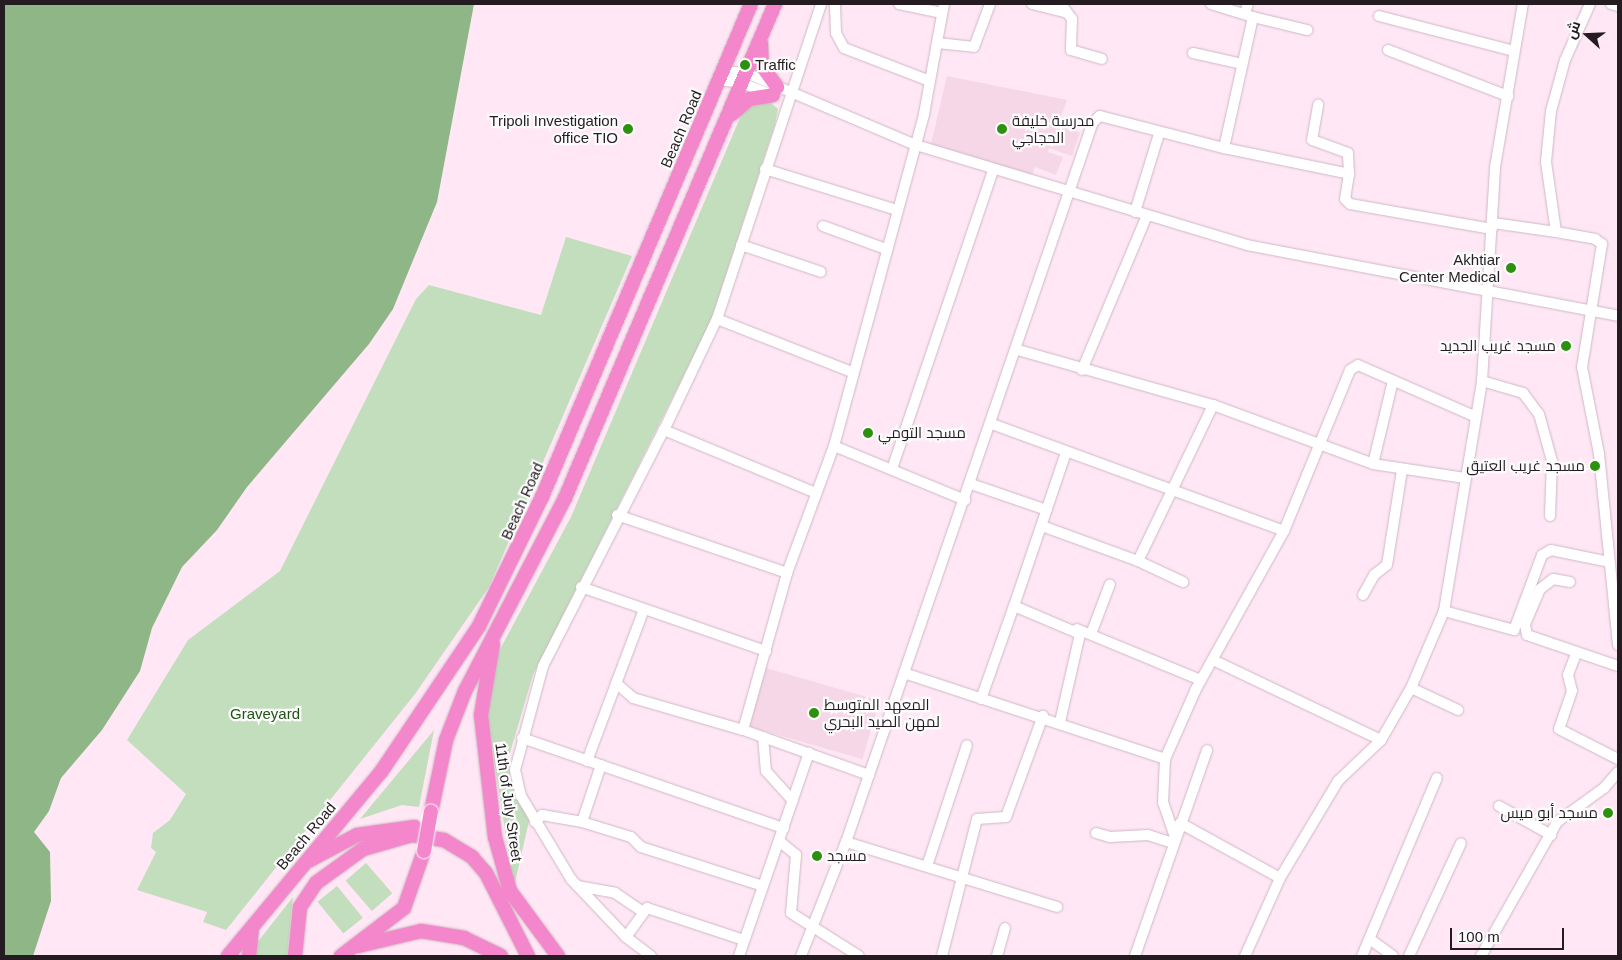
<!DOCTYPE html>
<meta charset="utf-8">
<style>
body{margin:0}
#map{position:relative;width:1622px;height:960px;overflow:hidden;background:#ffe7f5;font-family:Arial,Cairo,sans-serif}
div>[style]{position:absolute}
.built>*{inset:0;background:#f6d7e8;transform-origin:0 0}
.green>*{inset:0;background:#c3debd;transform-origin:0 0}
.water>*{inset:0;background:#8eb686}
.roads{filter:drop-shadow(0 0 1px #ceb8c4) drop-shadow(0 0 1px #ceb8c4)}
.minor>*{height:10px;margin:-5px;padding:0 5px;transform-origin:5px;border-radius:5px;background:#fff}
.highway>*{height:14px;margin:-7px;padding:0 7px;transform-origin:7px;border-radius:7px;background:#f486cb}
.bridges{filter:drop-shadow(0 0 1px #fff) drop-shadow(0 0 1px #fff)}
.highway-bridge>*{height:14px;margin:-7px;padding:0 7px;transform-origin:7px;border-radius:7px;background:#f486cb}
.dots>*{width:14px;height:14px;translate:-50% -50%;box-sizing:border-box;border:2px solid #fcfcfc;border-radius:50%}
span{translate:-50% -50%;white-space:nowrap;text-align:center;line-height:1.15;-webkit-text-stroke:4.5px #fcfcfc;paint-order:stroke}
.poi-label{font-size:15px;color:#241c21}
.left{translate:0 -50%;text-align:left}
.right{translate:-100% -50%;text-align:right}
.street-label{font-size:15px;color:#241c21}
.park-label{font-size:15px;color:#205415}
.frame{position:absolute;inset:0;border:5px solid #241c21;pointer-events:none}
.north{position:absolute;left:1562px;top:10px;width:50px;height:50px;-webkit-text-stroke:4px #fcfcfc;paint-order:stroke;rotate:290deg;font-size:14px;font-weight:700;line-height:20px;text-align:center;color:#241c21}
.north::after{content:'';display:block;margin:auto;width:18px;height:22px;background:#241c21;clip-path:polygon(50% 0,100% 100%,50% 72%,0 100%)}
.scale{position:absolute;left:1450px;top:928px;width:114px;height:22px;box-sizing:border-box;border:2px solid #241c21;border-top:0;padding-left:6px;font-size:15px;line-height:18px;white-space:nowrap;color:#241c21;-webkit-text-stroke:4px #fcfcfc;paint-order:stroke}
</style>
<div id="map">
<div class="built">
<div style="clip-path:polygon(947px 76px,1067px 100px,1058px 125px,1080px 133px,1072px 156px,1049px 148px,1048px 152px,1063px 157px,1056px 175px,1035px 167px,1031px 177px,930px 148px)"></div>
<div style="left:766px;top:668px;width:118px;height:61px;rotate:16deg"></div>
</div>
<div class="green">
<div style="clip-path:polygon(767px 100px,778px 109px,775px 124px,710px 323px,533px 675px,509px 756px,510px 778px,529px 821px,514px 887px,487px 716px,496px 657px,571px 517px,745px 106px)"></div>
<div style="clip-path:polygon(566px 237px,632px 256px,489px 587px,415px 694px,226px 930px,203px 922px,207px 912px,137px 890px,156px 852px,151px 848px,153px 833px,170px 820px,186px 794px,127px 740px,188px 640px,280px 571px,416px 299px,429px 285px,541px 315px)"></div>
<div style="clip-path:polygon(434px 730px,419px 807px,402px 805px,360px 819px)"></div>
<div style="left:366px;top:863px;width:40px;height:27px;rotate:49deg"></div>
<div style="left:337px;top:886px;width:41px;height:25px;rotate:51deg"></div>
<div style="clip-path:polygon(293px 897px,287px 956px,256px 956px,256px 944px)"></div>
</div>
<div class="water">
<div style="clip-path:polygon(4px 4px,474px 4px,437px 202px,393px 309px,369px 344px,247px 487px,217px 530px,182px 567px,152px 628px,140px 671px,102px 730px,61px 778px,49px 811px,34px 832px,50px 852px,51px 901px,33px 956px,4px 956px)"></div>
</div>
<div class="roads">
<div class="minor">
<div style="left:835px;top:4px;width:29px;rotate:88deg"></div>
<div style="left:836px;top:33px;width:17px;rotate:62deg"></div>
<div style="left:844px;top:48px;width:92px;rotate:21deg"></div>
<div style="left:899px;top:4px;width:44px;rotate:11.8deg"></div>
<div style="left:1032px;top:4px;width:34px;rotate:14deg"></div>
<div style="left:1061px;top:4px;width:19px;rotate:54deg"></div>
<div style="left:1072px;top:19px;width:31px;rotate:92deg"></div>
<div style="left:1071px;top:50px;width:32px;rotate:16deg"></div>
<div style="left:1611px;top:4px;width:7px;rotate:16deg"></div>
<div style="left:1245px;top:13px;width:9px;rotate:-72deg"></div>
<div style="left:1379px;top:16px;width:139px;rotate:14.5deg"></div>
<div style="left:1253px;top:17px;width:56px;rotate:13.5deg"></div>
<div style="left:937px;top:43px;width:37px;rotate:6deg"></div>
<div style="left:974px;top:47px;width:46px;rotate:-69.6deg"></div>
<div style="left:1388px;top:50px;width:129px;rotate:21deg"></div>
<div style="left:1193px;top:53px;width:50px;rotate:12.7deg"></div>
<div style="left:723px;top:71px;width:23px;rotate:5deg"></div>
<div style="left:746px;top:73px;width:185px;rotate:23deg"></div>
<div style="left:916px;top:145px;width:346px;rotate:16.8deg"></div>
<div style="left:1247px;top:245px;width:378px;rotate:10.8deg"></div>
<div style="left:719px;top:80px;width:23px;rotate:7deg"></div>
<div style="left:742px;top:83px;width:32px;rotate:22deg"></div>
<div style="left:1224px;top:148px;width:128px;rotate:11.7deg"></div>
<div style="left:1349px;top:174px;width:21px;rotate:-93deg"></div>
<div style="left:1348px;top:153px;width:38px;rotate:-160deg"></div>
<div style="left:1312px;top:140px;width:36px;rotate:-80deg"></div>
<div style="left:765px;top:169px;width:138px;rotate:17.3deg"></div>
<div style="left:1349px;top:174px;width:25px;rotate:99deg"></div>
<div style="left:1345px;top:199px;width:7px;rotate:45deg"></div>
<div style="left:1350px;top:204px;width:144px;rotate:10deg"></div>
<div style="left:1135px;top:212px;width:82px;rotate:-72.9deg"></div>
<div style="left:1493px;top:223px;width:64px;rotate:8.1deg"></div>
<div style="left:1556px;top:232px;width:71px;rotate:-98.1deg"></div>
<div style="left:1546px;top:162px;width:51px;rotate:-84.4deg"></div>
<div style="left:1551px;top:111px;width:53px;rotate:-74.6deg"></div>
<div style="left:1565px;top:60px;width:61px;rotate:-65.9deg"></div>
<div style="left:823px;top:226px;width:67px;rotate:20.1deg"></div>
<div style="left:1556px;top:232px;width:40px;rotate:10deg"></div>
<div style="left:1595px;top:239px;width:9px;rotate:36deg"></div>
<div style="left:1602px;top:244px;width:125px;rotate:99.2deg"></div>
<div style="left:1582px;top:367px;width:89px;rotate:78.9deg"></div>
<div style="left:1599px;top:454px;width:192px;rotate:84.3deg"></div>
<div style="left:741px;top:245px;width:84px;rotate:18.6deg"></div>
<div style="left:717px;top:319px;width:147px;rotate:21.5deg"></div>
<div style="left:1018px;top:350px;width:203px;rotate:15.8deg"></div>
<div style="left:1213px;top:405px;width:171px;rotate:20.2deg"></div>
<div style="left:1373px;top:464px;width:93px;rotate:8.7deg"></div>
<div style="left:1082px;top:370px;width:168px;rotate:-67.2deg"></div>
<div style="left:1482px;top:381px;width:43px;rotate:16.3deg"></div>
<div style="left:1523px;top:393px;width:26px;rotate:53deg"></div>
<div style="left:1539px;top:414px;width:49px;rotate:74.5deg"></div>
<div style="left:1552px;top:461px;width:55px;rotate:92.1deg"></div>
<div style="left:992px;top:424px;width:311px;rotate:20.1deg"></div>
<div style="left:834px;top:446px;width:142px;rotate:22.4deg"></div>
<div style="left:1373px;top:464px;width:85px;rotate:-76.5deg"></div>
<div style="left:892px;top:469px;width:316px;rotate:-71.3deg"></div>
<div style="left:971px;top:484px;width:80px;rotate:18.9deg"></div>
<div style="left:816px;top:493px;width:165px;rotate:-157.5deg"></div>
<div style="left:664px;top:430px;width:123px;rotate:-64.5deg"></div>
<div style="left:717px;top:319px;width:332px;rotate:-71.7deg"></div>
<div style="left:617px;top:515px;width:180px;rotate:18.8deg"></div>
<div style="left:1042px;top:526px;width:102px;rotate:20deg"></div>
<div style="left:1138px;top:561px;width:173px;rotate:-64.3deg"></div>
<div style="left:1138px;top:561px;width:50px;rotate:25deg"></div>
<div style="left:1570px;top:582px;width:17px;rotate:-170deg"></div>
<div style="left:1553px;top:579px;width:16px;rotate:142deg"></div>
<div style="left:1540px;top:589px;width:39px;rotate:113deg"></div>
<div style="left:1525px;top:625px;width:10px;rotate:79deg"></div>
<div style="left:1527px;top:635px;width:96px;rotate:18.8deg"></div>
<div style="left:581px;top:587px;width:196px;rotate:19.1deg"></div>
<div style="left:1363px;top:595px;width:23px;rotate:-61deg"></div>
<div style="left:1374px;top:575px;width:16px;rotate:-38deg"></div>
<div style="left:1387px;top:565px;width:96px;rotate:-81deg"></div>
<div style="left:1444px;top:611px;width:73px;rotate:15.2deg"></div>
<div style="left:1514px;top:630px;width:80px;rotate:-69.5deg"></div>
<div style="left:1542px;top:555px;width:10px;rotate:-29deg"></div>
<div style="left:1551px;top:550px;width:59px;rotate:11.7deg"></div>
<div style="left:1077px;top:629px;width:134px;rotate:22.4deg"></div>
<div style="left:1091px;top:634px;width:53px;rotate:-69.2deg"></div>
<div style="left:1576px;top:654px;width:22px;rotate:111deg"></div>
<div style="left:1568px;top:675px;width:16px;rotate:76deg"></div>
<div style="left:1572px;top:691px;width:40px;rotate:108.9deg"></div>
<div style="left:1559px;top:729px;width:66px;rotate:27deg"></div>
<div style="left:1213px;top:660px;width:186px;rotate:25.5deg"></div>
<div style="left:904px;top:673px;width:275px;rotate:18.2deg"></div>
<div style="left:616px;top:683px;width:23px;rotate:41deg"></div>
<div style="left:633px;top:698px;width:115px;rotate:16.2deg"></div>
<div style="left:1411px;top:688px;width:52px;rotate:25.1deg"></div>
<div style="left:981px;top:699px;width:99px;rotate:-70.5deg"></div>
<div style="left:1060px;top:722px;width:90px;rotate:-77.2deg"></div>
<div style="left:1080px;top:634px;width:72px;rotate:-157deg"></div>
<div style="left:1014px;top:606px;width:163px;rotate:-71.3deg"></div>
<div style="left:763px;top:737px;width:34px;rotate:85deg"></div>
<div style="left:766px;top:771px;width:40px;rotate:48deg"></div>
<div style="left:522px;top:738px;width:277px;rotate:19deg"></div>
<div style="left:587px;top:761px;width:162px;rotate:-69.4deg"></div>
<div style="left:869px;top:775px;width:134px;rotate:-160.3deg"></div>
<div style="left:743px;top:730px;width:163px;rotate:-74.3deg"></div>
<div style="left:787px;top:573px;width:135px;rotate:-69.7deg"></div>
<div style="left:834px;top:446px;width:344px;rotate:-74.8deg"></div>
<div style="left:924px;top:114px;width:112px;rotate:-79.7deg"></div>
<div style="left:1499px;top:806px;width:60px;rotate:29.1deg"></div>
<div style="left:535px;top:822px;width:10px;rotate:-45deg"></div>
<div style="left:542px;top:815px;width:41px;rotate:9.9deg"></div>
<div style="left:582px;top:822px;width:51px;rotate:17deg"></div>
<div style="left:631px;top:837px;width:14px;rotate:45deg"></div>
<div style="left:641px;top:847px;width:128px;rotate:17.7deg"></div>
<div style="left:582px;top:822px;width:60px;rotate:-71.6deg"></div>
<div style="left:1180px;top:823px;width:114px;rotate:28.8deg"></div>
<div style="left:1096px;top:833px;width:15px;rotate:16deg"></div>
<div style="left:1110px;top:837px;width:38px;rotate:-3deg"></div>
<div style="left:1148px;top:835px;width:26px;rotate:18deg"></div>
<div style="left:1175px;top:837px;width:36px;rotate:-109deg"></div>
<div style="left:1163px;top:803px;width:44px;rotate:-87.4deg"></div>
<div style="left:1165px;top:759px;width:77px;rotate:-66.1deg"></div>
<div style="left:1196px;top:689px;width:181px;rotate:-60.9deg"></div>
<div style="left:1284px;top:531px;width:174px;rotate:-67.7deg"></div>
<div style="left:1350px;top:370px;width:9px;rotate:-32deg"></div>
<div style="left:1358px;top:365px;width:127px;rotate:23.7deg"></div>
<div style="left:779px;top:841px;width:22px;rotate:39deg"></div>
<div style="left:796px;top:855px;width:58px;rotate:94.9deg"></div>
<div style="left:791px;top:913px;width:80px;rotate:32.3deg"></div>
<div style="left:846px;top:842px;width:221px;rotate:17.1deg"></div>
<div style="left:927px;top:866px;width:127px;rotate:-71.7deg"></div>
<div style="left:577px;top:886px;width:39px;rotate:10deg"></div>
<div style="left:615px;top:893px;width:32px;rotate:34deg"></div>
<div style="left:626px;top:937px;width:36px;rotate:-54deg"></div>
<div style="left:647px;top:908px;width:102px;rotate:18.3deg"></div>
<div style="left:1371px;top:940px;width:27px;rotate:36deg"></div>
<div style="left:651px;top:956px;width:31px;rotate:-143deg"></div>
<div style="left:626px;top:937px;width:80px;rotate:-133.5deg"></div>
<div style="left:571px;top:879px;width:97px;rotate:-121.1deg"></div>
<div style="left:521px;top:796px;width:27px;rotate:-103deg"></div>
<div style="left:515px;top:770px;width:108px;rotate:-74.9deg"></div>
<div style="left:543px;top:666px;width:265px;rotate:-62.9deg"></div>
<div style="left:739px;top:956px;width:215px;rotate:-71deg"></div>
<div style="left:801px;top:956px;width:123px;rotate:-68.5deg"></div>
<div style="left:846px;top:842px;width:761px;rotate:-71.07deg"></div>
<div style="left:1093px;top:122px;width:9px;rotate:-41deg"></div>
<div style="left:1100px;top:116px;width:128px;rotate:14.5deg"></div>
<div style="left:1224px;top:148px;width:134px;rotate:-77.5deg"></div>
<div style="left:1253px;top:17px;width:44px;rotate:-162.8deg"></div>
<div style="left:942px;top:956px;width:141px;rotate:-75.7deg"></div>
<div style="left:977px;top:819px;width:29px;rotate:-4deg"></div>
<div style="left:1006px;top:817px;width:108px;rotate:-69.9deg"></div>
<div style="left:997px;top:956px;width:29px;rotate:-74deg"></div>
<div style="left:1135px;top:956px;width:218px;rotate:-70.7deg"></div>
<div style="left:1245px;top:956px;width:85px;rotate:-65.8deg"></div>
<div style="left:1280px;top:878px;width:113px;rotate:-59.1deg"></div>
<div style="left:1338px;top:781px;width:59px;rotate:-43.6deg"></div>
<div style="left:1381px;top:740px;width:60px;rotate:-60deg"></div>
<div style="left:1411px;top:688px;width:84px;rotate:-66.8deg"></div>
<div style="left:1444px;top:611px;width:233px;rotate:-80.6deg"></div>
<div style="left:1482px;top:381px;width:214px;rotate:-86.5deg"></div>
<div style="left:1495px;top:167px;width:165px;rotate:-80.3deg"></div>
<div style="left:1362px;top:956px;width:193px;rotate:-67.2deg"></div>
<div style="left:1409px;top:956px;width:124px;rotate:-65.3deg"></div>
<div style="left:1481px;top:956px;width:154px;rotate:-60.4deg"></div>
<div style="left:1557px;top:822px;width:58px;rotate:-35.9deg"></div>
<div style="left:1604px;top:788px;width:21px;rotate:-49deg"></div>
</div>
<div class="highway">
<div style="left:761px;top:43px;width:23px;rotate:88deg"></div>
<div style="left:762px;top:66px;width:26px;rotate:54deg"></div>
<div style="left:732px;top:114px;width:23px;rotate:-41deg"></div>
<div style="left:749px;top:99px;width:24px;rotate:-9deg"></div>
<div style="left:493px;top:644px;width:72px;rotate:99.6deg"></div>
<div style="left:481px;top:715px;width:123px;rotate:83.5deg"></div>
<div style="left:495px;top:837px;width:56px;rotate:74.5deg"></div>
<div style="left:510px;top:891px;width:81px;rotate:53.6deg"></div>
<div style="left:431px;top:812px;width:74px;rotate:-78.2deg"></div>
<div style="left:446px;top:740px;width:53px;rotate:-68.8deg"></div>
<div style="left:465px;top:691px;width:217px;rotate:-62.6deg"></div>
<div style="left:565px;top:498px;width:537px;rotate:-66.97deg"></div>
<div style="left:310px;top:860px;width:53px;rotate:-28deg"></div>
<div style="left:357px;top:835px;width:58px;rotate:-8deg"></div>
<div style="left:358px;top:946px;width:65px;rotate:-13.4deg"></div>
<div style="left:421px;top:931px;width:44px;rotate:9.2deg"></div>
<div style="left:464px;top:938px;width:41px;rotate:25.9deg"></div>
<div style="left:228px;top:956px;width:239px;rotate:-50.3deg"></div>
<div style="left:381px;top:772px;width:176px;rotate:-56.1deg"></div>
<div style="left:479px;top:626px;width:144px;rotate:-64deg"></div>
<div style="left:542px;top:497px;width:535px;rotate:-67.03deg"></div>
<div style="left:249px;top:956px;width:28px;rotate:-84deg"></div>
<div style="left:295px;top:956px;width:49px;rotate:-84.2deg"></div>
<div style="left:300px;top:907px;width:29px;rotate:-56deg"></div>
<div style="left:316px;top:883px;width:58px;rotate:-35.9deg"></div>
<div style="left:363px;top:849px;width:51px;rotate:-15.9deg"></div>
<div style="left:412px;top:835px;width:32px;rotate:9deg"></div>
<div style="left:444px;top:840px;width:33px;rotate:31deg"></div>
<div style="left:472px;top:857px;width:21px;rotate:49deg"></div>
<div style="left:486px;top:873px;width:93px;rotate:63.2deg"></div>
<div style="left:341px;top:956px;width:79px;rotate:-37.3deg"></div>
<div style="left:404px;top:908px;width:60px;rotate:-70.7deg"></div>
</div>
</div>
<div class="bridges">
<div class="highway-bridge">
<div style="left:424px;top:851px;width:40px;rotate:-80deg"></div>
</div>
</div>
<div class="dots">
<div style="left:745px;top:65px;background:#2d910f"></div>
<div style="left:628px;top:129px;background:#2d910f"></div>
<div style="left:1002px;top:129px;background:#2d910f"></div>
<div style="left:1511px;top:268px;background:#2d910f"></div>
<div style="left:1566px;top:346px;background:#2d910f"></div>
<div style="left:868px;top:433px;background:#2d910f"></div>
<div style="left:1595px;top:466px;background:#2d910f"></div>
<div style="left:814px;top:713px;background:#2d910f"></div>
<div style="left:1608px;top:813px;background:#2d910f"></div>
<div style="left:817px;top:856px;background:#2d910f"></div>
</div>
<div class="poi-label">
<span class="left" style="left:755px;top:65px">Traffic</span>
<span class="right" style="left:618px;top:129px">Tripoli Investigation<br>office TIO</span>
<span class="left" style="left:1012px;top:129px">مدرسة خليفة<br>الحجاجي</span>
<span class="right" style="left:1500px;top:268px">Akhtiar<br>Center Medical</span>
<span class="right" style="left:1556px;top:346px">مسجد غريب الجديد</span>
<span class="left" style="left:878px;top:433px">مسجد التومي</span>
<span class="right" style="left:1585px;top:466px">مسجد غريب العتيق</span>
<span class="left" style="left:824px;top:713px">المعهد المتوسط<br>لمهن الصيد البحري</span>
<span class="right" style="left:1598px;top:813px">مسجد أبو ميس</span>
<span class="left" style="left:827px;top:856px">مسجد</span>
</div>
<div class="street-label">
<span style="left:681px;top:129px;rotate:-67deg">Beach Road</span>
<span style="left:522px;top:501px;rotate:-66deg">Beach Road</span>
<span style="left:509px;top:802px;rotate:82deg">11th of July Street</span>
<span style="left:306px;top:836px;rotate:-50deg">Beach Road</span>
</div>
<div class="park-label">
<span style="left:265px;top:714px">Graveyard</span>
</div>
<div class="frame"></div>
<div class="north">ش</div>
<div class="scale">100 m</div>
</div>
